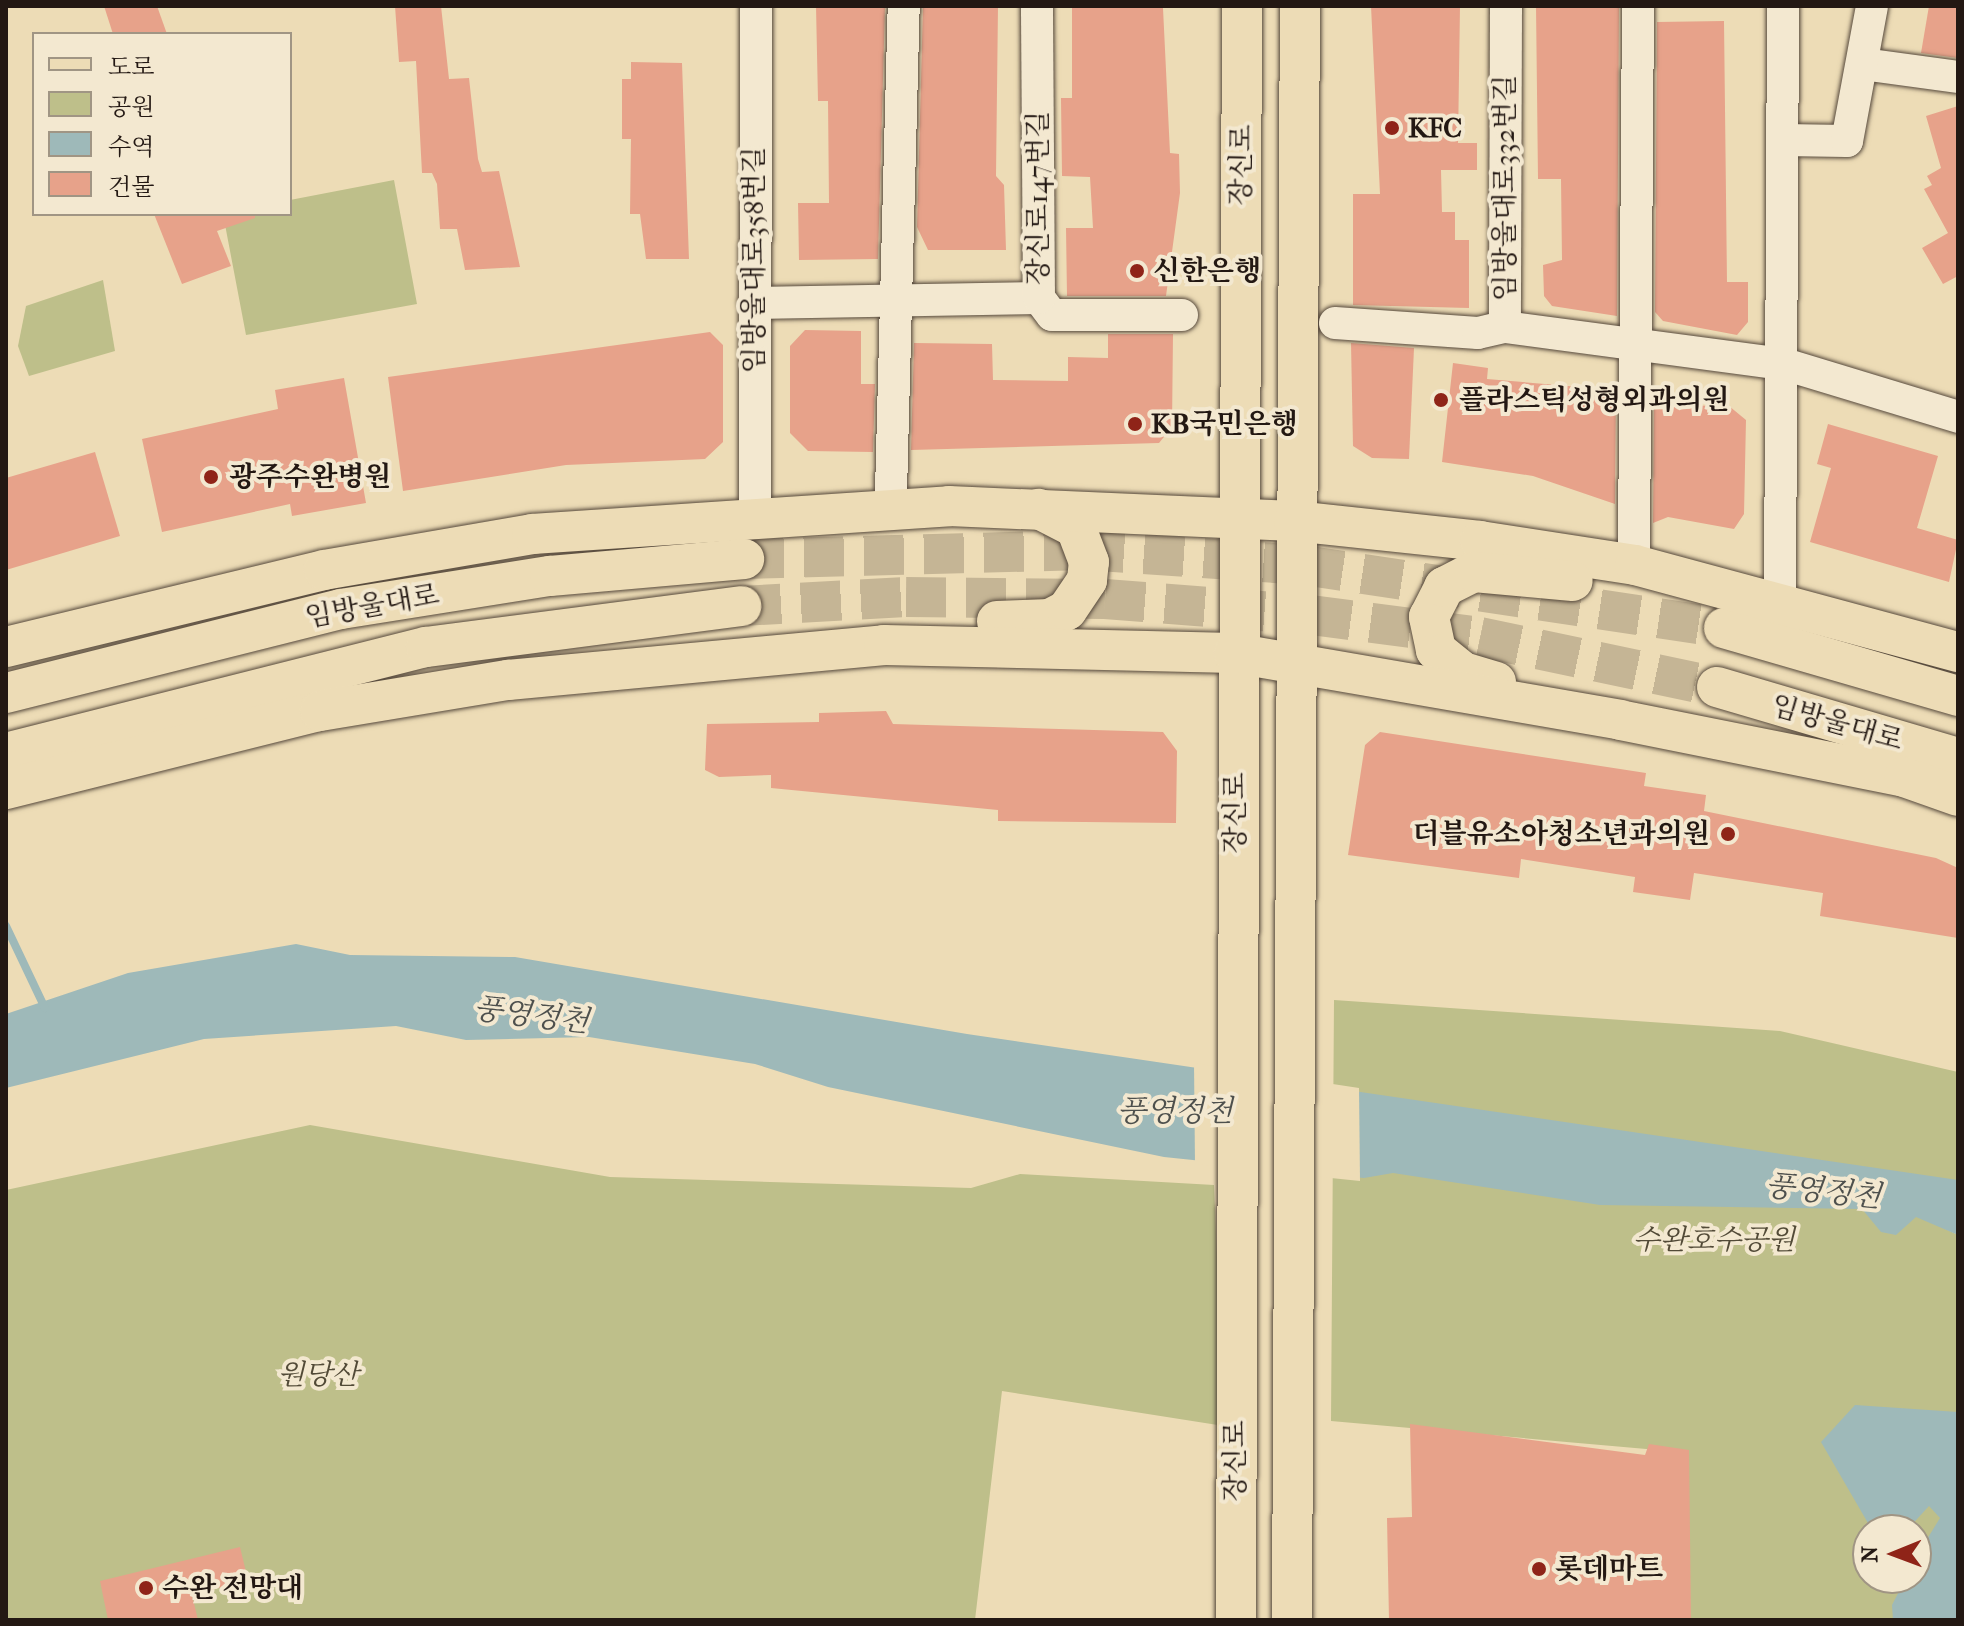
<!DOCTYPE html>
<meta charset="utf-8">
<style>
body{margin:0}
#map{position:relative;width:1964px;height:1626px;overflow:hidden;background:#eddcb6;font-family:"IM FELL French Canon","Noto Serif KR",serif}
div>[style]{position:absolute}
.green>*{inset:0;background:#bebf8a}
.water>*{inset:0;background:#9eb9b9}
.pier>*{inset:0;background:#eddcb6}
.stream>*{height:8px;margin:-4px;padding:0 4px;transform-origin:4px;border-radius:4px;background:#9eb9b9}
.building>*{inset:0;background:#e7a28a}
.major-tunnel>*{height:40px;margin-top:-20px;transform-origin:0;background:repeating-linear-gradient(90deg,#c5b595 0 40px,transparent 0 60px)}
.roads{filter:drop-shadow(0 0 2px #56493c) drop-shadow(0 0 2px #56493c)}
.minor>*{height:32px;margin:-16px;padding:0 16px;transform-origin:16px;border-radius:16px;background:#f3e8d0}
.major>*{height:40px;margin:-20px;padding:0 20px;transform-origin:20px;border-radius:20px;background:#eddcb6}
.dots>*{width:22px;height:22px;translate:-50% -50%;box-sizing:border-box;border:4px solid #f3e8d0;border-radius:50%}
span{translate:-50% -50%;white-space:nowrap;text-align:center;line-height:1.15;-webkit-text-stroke:8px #f3e8d0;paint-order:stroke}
.poi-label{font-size:28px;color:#231813;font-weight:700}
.left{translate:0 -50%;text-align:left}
.right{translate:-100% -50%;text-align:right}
.street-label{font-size:28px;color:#231813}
.park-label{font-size:28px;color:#524a37;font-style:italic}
.water-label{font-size:30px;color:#4e504d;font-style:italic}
.frame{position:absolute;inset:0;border:8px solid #231813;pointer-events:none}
.legend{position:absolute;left:32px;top:32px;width:260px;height:184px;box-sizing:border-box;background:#f3e8d0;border:2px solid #a09584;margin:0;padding:10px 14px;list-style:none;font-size:24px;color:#231813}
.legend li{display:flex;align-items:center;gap:16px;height:40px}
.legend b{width:40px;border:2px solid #a09584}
.north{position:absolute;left:1852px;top:1514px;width:80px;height:80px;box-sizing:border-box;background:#f3e8d0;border:2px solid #a09584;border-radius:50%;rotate:269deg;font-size:22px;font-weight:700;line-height:32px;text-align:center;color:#231813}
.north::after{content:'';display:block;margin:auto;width:28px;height:36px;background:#8f2418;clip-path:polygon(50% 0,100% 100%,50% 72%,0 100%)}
</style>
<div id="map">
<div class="green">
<div style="clip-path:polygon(394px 180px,417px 304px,246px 335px,223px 214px,290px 214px,290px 200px)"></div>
<div style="clip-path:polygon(103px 280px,115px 351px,29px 376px,18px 346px,26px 306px)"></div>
<div style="clip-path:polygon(evenodd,1334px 1000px,1780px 1031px,1958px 1072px,1958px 1188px,1933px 1223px,1958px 1235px,1958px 1620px,1674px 1620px,1669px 1451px,1331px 1421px,1334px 1000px,1868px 1530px,1916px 1530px,1916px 1578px,1868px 1578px,1868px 1530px)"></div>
<div style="clip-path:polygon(310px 1125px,610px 1177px,971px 1188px,1020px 1174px,1214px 1185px,1224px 1426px,1002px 1391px,975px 1620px,6px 1620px,6px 1190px)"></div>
</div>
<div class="water">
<div style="clip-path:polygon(296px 944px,350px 955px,515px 957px,967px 1034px,1958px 1180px,1958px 1235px,1916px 1217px,1896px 1235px,1881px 1232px,1862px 1209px,1600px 1205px,1393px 1173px,1364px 1178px,1164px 1157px,828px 1087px,755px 1064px,589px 1037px,466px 1040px,396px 1026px,204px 1039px,6px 1088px,6px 1014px,128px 973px)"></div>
<div style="clip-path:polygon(1855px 1405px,1958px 1412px,1958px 1620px,1893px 1620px,1892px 1605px,1906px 1578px,1916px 1578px,1916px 1557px,1940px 1518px,1929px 1506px,1907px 1530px,1872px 1530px,1821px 1442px)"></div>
</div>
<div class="pier">
<div style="clip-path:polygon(1194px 1063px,1359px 1088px,1360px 1181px,1195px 1164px)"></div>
</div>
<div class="stream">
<div style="left:6px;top:926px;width:91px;rotate:64.6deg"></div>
</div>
<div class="building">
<div style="clip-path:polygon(104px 6px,157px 6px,167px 34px,113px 34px)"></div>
<div style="clip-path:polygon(395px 6px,441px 6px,449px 79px,469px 78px,478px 159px,482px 172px,499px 171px,520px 267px,465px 270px,457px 229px,440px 229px,437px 184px,432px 173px,422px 173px,416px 61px,399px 62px)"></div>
<div style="clip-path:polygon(816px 6px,885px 6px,878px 259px,799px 260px,798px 203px,829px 203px,828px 101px,818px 101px)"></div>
<div style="clip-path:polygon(923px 6px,998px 6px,996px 176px,1004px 185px,1006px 250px,928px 250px,917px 227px)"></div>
<div style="clip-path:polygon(1072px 6px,1163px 8px,1170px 153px,1179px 154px,1180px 193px,1166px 296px,1067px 296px,1066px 228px,1093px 228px,1090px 177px,1062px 176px,1061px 98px,1072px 98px)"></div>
<div style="clip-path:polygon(1371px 6px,1460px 6px,1458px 143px,1477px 143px,1477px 170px,1441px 170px,1442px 212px,1455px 212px,1455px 240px,1469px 240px,1469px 308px,1353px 305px,1353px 194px,1380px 194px)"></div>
<div style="clip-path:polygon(1536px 6px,1619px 6px,1617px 316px,1552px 306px,1544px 296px,1543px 265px,1562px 260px,1561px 179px,1538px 179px)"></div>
<div style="clip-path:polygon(1929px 6px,1958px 6px,1958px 58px,1921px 53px)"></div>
<div style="clip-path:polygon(1724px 21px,1727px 282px,1748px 282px,1748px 322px,1737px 335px,1663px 321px,1655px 312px,1657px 22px)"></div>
<div style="clip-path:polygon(631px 62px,682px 63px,689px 259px,646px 259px,640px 214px,630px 214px,631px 139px,622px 139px,622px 79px,631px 79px)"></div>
<div style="clip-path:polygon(1958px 106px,1958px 276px,1943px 284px,1922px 248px,1948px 233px,1924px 189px,1932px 185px,1927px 176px,1941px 168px,1926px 116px)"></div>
<div style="clip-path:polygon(154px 214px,255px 214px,255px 218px,217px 231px,231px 266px,182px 284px)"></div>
<div style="clip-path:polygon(805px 330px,861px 331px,861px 384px,875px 384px,873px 452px,808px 451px,790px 433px,790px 346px)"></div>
<div style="clip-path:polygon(710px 332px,723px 345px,723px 442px,705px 459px,566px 465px,403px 491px,388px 377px)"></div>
<div style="clip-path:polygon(1108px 334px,1173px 334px,1172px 427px,1159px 443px,911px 450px,914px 343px,992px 344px,993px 380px,1068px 381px,1068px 357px,1108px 358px)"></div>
<div style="clip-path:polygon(1351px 343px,1414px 348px,1409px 459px,1372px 458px,1353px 446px)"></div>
<div style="clip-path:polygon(1453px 363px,1488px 368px,1487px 379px,1616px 390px,1615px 504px,1533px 476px,1442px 462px)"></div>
<div style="clip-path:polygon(344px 378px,366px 503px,292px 516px,290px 504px,162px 532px,142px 439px,278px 409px,275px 390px)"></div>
<div style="clip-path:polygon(1654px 405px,1729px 406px,1746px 420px,1744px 514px,1734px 529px,1668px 517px,1653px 523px)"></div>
<div style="clip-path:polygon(1828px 424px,1938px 456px,1917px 528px,1958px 540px,1949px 582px,1810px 542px,1831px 468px,1817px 464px)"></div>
<div style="clip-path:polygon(95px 452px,120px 536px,6px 570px,6px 478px)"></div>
<div style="clip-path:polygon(886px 711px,893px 724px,1163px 732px,1177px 751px,1176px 823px,998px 821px,998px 810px,771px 788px,771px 775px,719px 777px,705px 770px,707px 724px,819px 722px,819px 713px)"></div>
<div style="clip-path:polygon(1380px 732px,1646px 773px,1644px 786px,1706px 795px,1704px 811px,1936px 858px,1958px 868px,1958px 938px,1820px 916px,1823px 893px,1694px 873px,1690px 900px,1633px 892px,1635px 877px,1521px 859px,1519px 878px,1348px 855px,1365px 745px)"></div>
<div style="clip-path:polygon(1410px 1424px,1645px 1455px,1649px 1444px,1689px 1450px,1691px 1620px,1389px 1620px,1387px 1518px,1412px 1517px)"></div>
<div style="clip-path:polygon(240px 1547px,248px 1580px,192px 1595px,198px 1620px,108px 1620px,100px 1581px)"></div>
</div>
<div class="major-tunnel">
<div style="left:744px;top:559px;width:340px;rotate:-1.5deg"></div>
<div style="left:1084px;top:550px;width:220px;rotate:3.9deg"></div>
<div style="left:1303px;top:565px;width:426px;rotate:8.5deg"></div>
<div style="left:741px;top:606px;width:165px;rotate:-3.1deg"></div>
<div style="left:906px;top:597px;width:199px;rotate:0.6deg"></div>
<div style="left:1105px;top:599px;width:207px;rotate:4.4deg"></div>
<div style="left:1311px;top:615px;width:170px;rotate:7.4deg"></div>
<div style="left:1480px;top:637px;width:242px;rotate:11.9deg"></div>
</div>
<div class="roads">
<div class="minor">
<div style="left:1506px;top:6px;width:321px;rotate:90.2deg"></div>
<div style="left:1505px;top:327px;width:281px;rotate:7.6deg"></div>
<div style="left:1784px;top:364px;width:182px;rotate:16.9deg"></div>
<div style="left:1863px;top:64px;width:96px;rotate:7.8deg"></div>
<div style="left:1783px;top:140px;width:64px;rotate:0.9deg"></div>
<div style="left:1847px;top:141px;width:137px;rotate:-79.5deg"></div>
<div style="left:1039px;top:298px;width:21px;rotate:53deg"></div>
<div style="left:1052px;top:315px;width:130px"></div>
<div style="left:754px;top:303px;width:285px;rotate:-1deg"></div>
<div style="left:1039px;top:298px;width:292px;rotate:-90.4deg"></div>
<div style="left:1335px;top:323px;width:143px;rotate:4deg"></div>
<div style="left:1478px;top:333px;width:28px;rotate:-13deg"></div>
<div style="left:891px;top:492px;width:486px;rotate:-88.5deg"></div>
<div style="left:755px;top:514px;width:508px;rotate:-89.89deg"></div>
<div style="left:1634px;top:549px;width:543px;rotate:-89.58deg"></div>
<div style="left:1780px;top:600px;width:594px;rotate:-89.71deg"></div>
</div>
<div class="major">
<div style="left:997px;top:621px;width:53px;rotate:-2.2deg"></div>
<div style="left:1050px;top:619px;width:19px;rotate:-28deg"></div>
<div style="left:1067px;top:610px;width:36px;rotate:-56deg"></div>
<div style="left:1087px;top:580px;width:18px;rotate:-84deg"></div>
<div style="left:1089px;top:562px;width:36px;rotate:-111deg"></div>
<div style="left:1076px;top:528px;width:42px;rotate:-152.8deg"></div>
<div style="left:1724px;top:628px;width:244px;rotate:16.2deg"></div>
<div style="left:6px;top:647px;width:327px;rotate:-13.6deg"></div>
<div style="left:324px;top:570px;width:211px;rotate:-9.8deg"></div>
<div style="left:532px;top:534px;width:418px;rotate:-3.8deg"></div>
<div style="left:949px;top:506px;width:345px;rotate:2.5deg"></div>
<div style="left:1294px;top:521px;width:187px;rotate:6.1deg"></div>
<div style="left:1480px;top:541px;width:157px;rotate:8.8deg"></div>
<div style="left:1635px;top:565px;width:335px;rotate:15.1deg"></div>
<div style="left:1496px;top:682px;width:34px;rotate:-163deg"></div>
<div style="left:1463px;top:672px;width:35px;rotate:-141deg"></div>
<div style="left:1436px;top:650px;width:34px;rotate:-102deg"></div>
<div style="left:1429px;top:617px;width:34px;rotate:-63deg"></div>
<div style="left:1444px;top:587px;width:34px;rotate:-27deg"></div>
<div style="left:1474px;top:572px;width:99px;rotate:5.2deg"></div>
<div style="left:1717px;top:687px;width:251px;rotate:16.4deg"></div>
<div style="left:6px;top:693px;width:345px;rotate:-14.1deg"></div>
<div style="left:341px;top:609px;width:212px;rotate:-9deg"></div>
<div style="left:550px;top:576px;width:195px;rotate:-5deg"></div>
<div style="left:6px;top:753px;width:433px;rotate:-14.2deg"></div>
<div style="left:426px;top:647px;width:318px;rotate:-7.4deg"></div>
<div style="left:6px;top:789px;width:324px;rotate:-14deg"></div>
<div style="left:320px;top:711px;width:191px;rotate:-9.4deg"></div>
<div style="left:508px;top:680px;width:378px;rotate:-5.3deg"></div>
<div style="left:884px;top:645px;width:350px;rotate:1.3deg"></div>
<div style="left:1234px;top:653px;width:392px;rotate:9.8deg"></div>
<div style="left:1620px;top:720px;width:290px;rotate:11.3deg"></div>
<div style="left:1904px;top:777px;width:57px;rotate:19.4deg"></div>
<div style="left:1236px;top:1620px;width:1614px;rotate:-89.79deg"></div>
<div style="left:1292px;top:1620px;width:1614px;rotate:-89.72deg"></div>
</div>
</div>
<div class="dots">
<div style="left:1392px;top:128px;background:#8f2418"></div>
<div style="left:1137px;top:271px;background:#8f2418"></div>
<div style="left:1441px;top:400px;background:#8f2418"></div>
<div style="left:1135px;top:424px;background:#8f2418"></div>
<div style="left:211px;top:477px;background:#8f2418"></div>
<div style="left:1728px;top:834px;background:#8f2418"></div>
<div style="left:1539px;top:1569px;background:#8f2418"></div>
<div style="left:146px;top:1588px;background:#8f2418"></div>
</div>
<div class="poi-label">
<span class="left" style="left:1408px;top:128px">KFC</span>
<span class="left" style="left:1153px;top:271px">신한은행</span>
<span class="left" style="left:1459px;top:400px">플라스틱성형외과의원</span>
<span class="left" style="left:1151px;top:424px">KB국민은행</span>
<span class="left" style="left:229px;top:477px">광주수완병원</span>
<span class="right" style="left:1710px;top:834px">더블유소아청소년과의원</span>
<span class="left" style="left:1555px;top:1569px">롯데마트</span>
<span class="left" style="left:162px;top:1588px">수완 전망대</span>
</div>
<div class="street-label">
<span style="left:1241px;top:165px;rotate:-89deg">장신로</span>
<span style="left:1505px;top:188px;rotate:-90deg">임방울대로332번길</span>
<span style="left:1038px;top:198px;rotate:-90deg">장신로147번길</span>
<span style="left:754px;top:260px;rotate:-90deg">임방울대로358번길</span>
<span style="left:372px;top:606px;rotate:-10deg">임방울대로</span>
<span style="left:1837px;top:723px;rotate:16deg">임방울대로</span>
<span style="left:1235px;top:813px;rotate:-90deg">장신로</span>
<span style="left:1235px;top:1461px;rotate:-90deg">장신로</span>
</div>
<div class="park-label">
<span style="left:1714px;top:1240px">수완호수공원</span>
<span style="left:318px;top:1375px">원당산</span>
</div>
<div class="water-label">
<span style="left:531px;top:1016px;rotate:7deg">풍영정천</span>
<span style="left:1175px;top:1112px">풍영정천</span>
<span style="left:1823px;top:1192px;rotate:6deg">풍영정천</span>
</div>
<div class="frame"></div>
<ul class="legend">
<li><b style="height:10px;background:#eddcb6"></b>도로</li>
<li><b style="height:22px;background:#bebf8a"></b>공원</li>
<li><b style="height:22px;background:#9eb9b9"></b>수역</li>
<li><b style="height:22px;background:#e7a28a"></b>건물</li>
</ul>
<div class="north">N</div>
</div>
